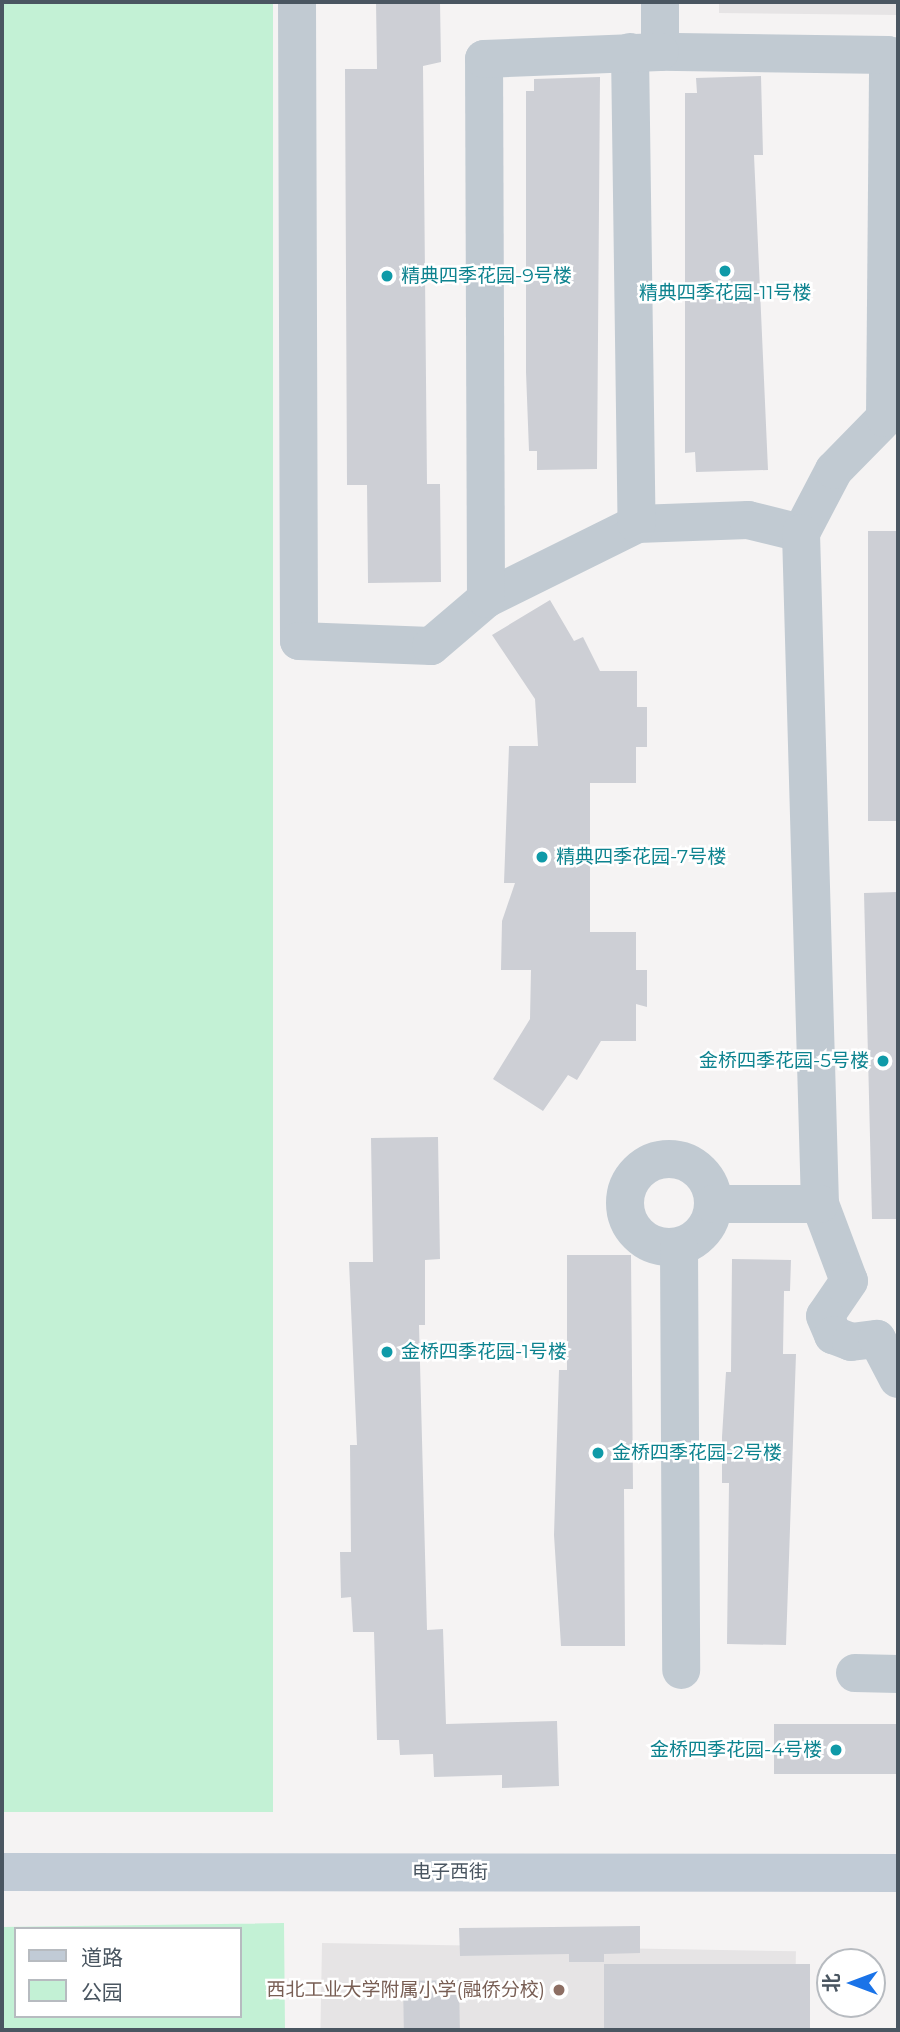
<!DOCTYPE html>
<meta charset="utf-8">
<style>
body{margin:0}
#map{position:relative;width:900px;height:2032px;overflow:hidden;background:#f5f3f3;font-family:Montserrat,"Noto Sans SC",sans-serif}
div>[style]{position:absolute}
.education>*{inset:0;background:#e6e4e5;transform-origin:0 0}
.green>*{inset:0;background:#c3f1d5;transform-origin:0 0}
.building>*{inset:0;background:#cdcfd5;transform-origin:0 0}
.street>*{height:38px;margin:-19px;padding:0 19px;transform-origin:19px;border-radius:19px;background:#c1cad2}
.street>.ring{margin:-19px;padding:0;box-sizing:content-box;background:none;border:38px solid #c1cad2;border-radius:50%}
.secondary>*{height:38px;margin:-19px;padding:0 19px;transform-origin:19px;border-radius:19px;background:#c1cbd6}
.dots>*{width:19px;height:19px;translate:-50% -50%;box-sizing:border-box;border:4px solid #fff;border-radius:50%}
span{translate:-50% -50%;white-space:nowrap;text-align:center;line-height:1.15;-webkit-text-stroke:5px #fff;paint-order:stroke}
.culture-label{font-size:19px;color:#0d838f}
.left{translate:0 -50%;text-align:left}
.right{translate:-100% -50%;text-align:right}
.street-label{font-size:19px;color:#4a5661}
.education-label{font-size:19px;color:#785e54}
.frame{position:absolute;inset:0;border:4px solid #4a5661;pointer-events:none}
.legend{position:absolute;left:14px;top:1927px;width:228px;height:91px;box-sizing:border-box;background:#fff;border:2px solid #b7bbc0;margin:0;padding:9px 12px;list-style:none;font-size:21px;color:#4a5661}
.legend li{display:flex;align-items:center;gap:14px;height:35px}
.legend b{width:35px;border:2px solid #b7bbc0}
.north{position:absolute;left:816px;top:1948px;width:70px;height:70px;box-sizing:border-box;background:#fff;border:2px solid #b7bbc0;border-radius:50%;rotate:270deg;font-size:19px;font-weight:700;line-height:28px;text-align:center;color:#4a5661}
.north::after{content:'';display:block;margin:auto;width:24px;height:32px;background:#1a73e8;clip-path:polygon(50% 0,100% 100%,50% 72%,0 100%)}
</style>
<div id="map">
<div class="education">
<div style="clip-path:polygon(719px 2px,898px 2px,898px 15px,719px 13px)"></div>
<div style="left:322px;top:1943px;width:474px;height:87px;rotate:1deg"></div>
</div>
<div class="green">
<div style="left:2px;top:2px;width:271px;height:1810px"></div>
<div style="clip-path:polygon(evenodd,284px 1923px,285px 2030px,2px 2030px,2px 1927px,284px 1923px,16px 1929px,240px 1929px,240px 2016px,16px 2016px,16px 1929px)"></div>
</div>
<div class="building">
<div style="clip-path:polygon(376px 2px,440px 2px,441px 62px,423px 66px,427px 484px,440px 484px,441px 582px,368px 583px,367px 485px,347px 485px,345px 69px,377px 69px)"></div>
<div style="clip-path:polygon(761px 76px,763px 155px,754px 155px,768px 470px,696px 472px,695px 452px,685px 453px,685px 93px,697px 93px,696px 78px)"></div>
<div style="clip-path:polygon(600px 77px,597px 469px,537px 470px,537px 451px,529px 451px,526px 372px,526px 91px,534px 91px,534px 79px)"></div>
<div style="left:898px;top:531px;width:290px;height:30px;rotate:90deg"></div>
<div style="clip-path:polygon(550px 600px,574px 641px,583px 637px,600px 671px,637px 671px,637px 707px,647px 707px,647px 747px,636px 747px,636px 783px,590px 783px,590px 932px,636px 932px,636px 970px,647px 970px,647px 1007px,636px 1004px,636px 1041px,601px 1041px,577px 1080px,568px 1075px,543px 1111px,493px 1079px,530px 1019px,531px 970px,501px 970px,502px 921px,515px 883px,504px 883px,509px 746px,538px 746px,535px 699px,492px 635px)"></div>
<div style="clip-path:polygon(898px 892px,898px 1219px,872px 1219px,864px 893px)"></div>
<div style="clip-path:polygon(438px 1137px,440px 1259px,425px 1260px,425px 1325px,419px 1325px,427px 1630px,443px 1629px,446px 1724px,557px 1721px,559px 1786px,502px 1788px,502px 1775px,434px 1777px,433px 1754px,400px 1755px,399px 1740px,377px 1740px,374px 1632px,353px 1632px,351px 1597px,341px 1598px,340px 1552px,351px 1552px,350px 1445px,357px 1445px,349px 1262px,373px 1262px,371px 1138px)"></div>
<div style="clip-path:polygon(567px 1255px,631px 1255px,633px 1489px,624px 1489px,625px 1646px,561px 1646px,554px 1535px,559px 1370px,567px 1370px)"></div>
<div style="clip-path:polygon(732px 1259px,791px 1260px,790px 1291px,784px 1291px,783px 1354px,796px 1354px,786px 1645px,727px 1644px,729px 1483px,722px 1483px,722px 1437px,726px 1372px,731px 1372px)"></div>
<div style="left:898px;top:1724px;width:50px;height:124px;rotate:90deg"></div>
<div style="clip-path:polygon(640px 1926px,640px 1953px,604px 1954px,604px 1962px,569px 1962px,569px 1954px,460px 1956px,459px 1928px)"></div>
<div style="left:810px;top:1964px;width:66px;height:206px;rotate:90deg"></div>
<div style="left:459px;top:1980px;width:50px;height:56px;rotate:89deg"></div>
</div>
<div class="street">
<div style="left:297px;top:2px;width:639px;rotate:89.82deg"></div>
<div style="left:299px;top:641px;width:132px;rotate:2.2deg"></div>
<div style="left:431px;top:646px;width:72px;rotate:-40.5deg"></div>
<div style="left:486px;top:599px;width:169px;rotate:-26.4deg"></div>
<div style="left:637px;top:524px;width:111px;rotate:-2.1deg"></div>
<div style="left:748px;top:520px;width:55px;rotate:13.8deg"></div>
<div style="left:801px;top:533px;width:71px;rotate:-62.4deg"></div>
<div style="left:834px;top:470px;width:73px;rotate:-45.6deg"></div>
<div style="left:885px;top:418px;width:363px;rotate:-89.5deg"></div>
<div style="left:888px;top:55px;width:228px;rotate:-179.2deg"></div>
<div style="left:660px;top:52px;width:50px;rotate:-90deg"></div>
<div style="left:630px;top:52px;width:472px;rotate:89.2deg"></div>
<div style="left:801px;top:533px;width:671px;rotate:88.38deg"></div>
<div style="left:820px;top:1204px;width:82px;rotate:69.4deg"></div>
<div style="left:849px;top:1281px;width:42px;rotate:124.4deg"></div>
<div style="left:825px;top:1316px;width:21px;rotate:67deg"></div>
<div style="left:833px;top:1335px;width:19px;rotate:21deg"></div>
<div style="left:851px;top:1342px;width:26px;rotate:-7deg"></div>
<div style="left:877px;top:1339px;width:45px;rotate:62.3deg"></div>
<div style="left:486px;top:599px;width:540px;rotate:-90.21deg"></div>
<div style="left:484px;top:59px;width:176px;rotate:-2.3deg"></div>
<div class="ring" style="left:625px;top:1159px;width:50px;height:50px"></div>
<div style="left:713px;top:1204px;width:107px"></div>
<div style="left:679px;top:1247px;width:423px;rotate:89.7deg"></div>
<div style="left:855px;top:1673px;width:43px;rotate:1.3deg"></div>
</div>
<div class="secondary">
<div style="left:2px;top:1872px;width:896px;rotate:0.06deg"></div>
</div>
<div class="dots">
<div style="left:725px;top:271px;background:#0f9aa8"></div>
<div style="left:387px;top:276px;background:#0f9aa8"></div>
<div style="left:542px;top:857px;background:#0f9aa8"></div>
<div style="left:883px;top:1061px;background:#0f9aa8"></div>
<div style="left:387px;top:1352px;background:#0f9aa8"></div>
<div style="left:598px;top:1453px;background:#0f9aa8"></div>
<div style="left:836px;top:1750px;background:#0f9aa8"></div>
<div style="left:559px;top:1990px;background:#8d6e63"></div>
</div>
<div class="culture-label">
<span class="left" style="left:401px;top:276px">精典四季花园-9号楼</span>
<span style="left:725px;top:293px">精典四季花园-11号楼</span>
<span class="left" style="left:556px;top:857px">精典四季花园-7号楼</span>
<span class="right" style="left:869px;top:1061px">金桥四季花园-5号楼</span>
<span class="left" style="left:401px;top:1352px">金桥四季花园-1号楼</span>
<span class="left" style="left:612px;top:1453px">金桥四季花园-2号楼</span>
<span class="right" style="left:822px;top:1750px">金桥四季花园-4号楼</span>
</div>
<div class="street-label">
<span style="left:450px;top:1872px">电子西街</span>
</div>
<div class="education-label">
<span class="right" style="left:545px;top:1990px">西北工业大学附属小学(融侨分校)</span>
</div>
<div class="frame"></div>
<ul class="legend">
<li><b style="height:9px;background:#c1cbd6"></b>道路</li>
<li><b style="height:19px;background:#c3f1d5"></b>公园</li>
</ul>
<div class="north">北</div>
</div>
